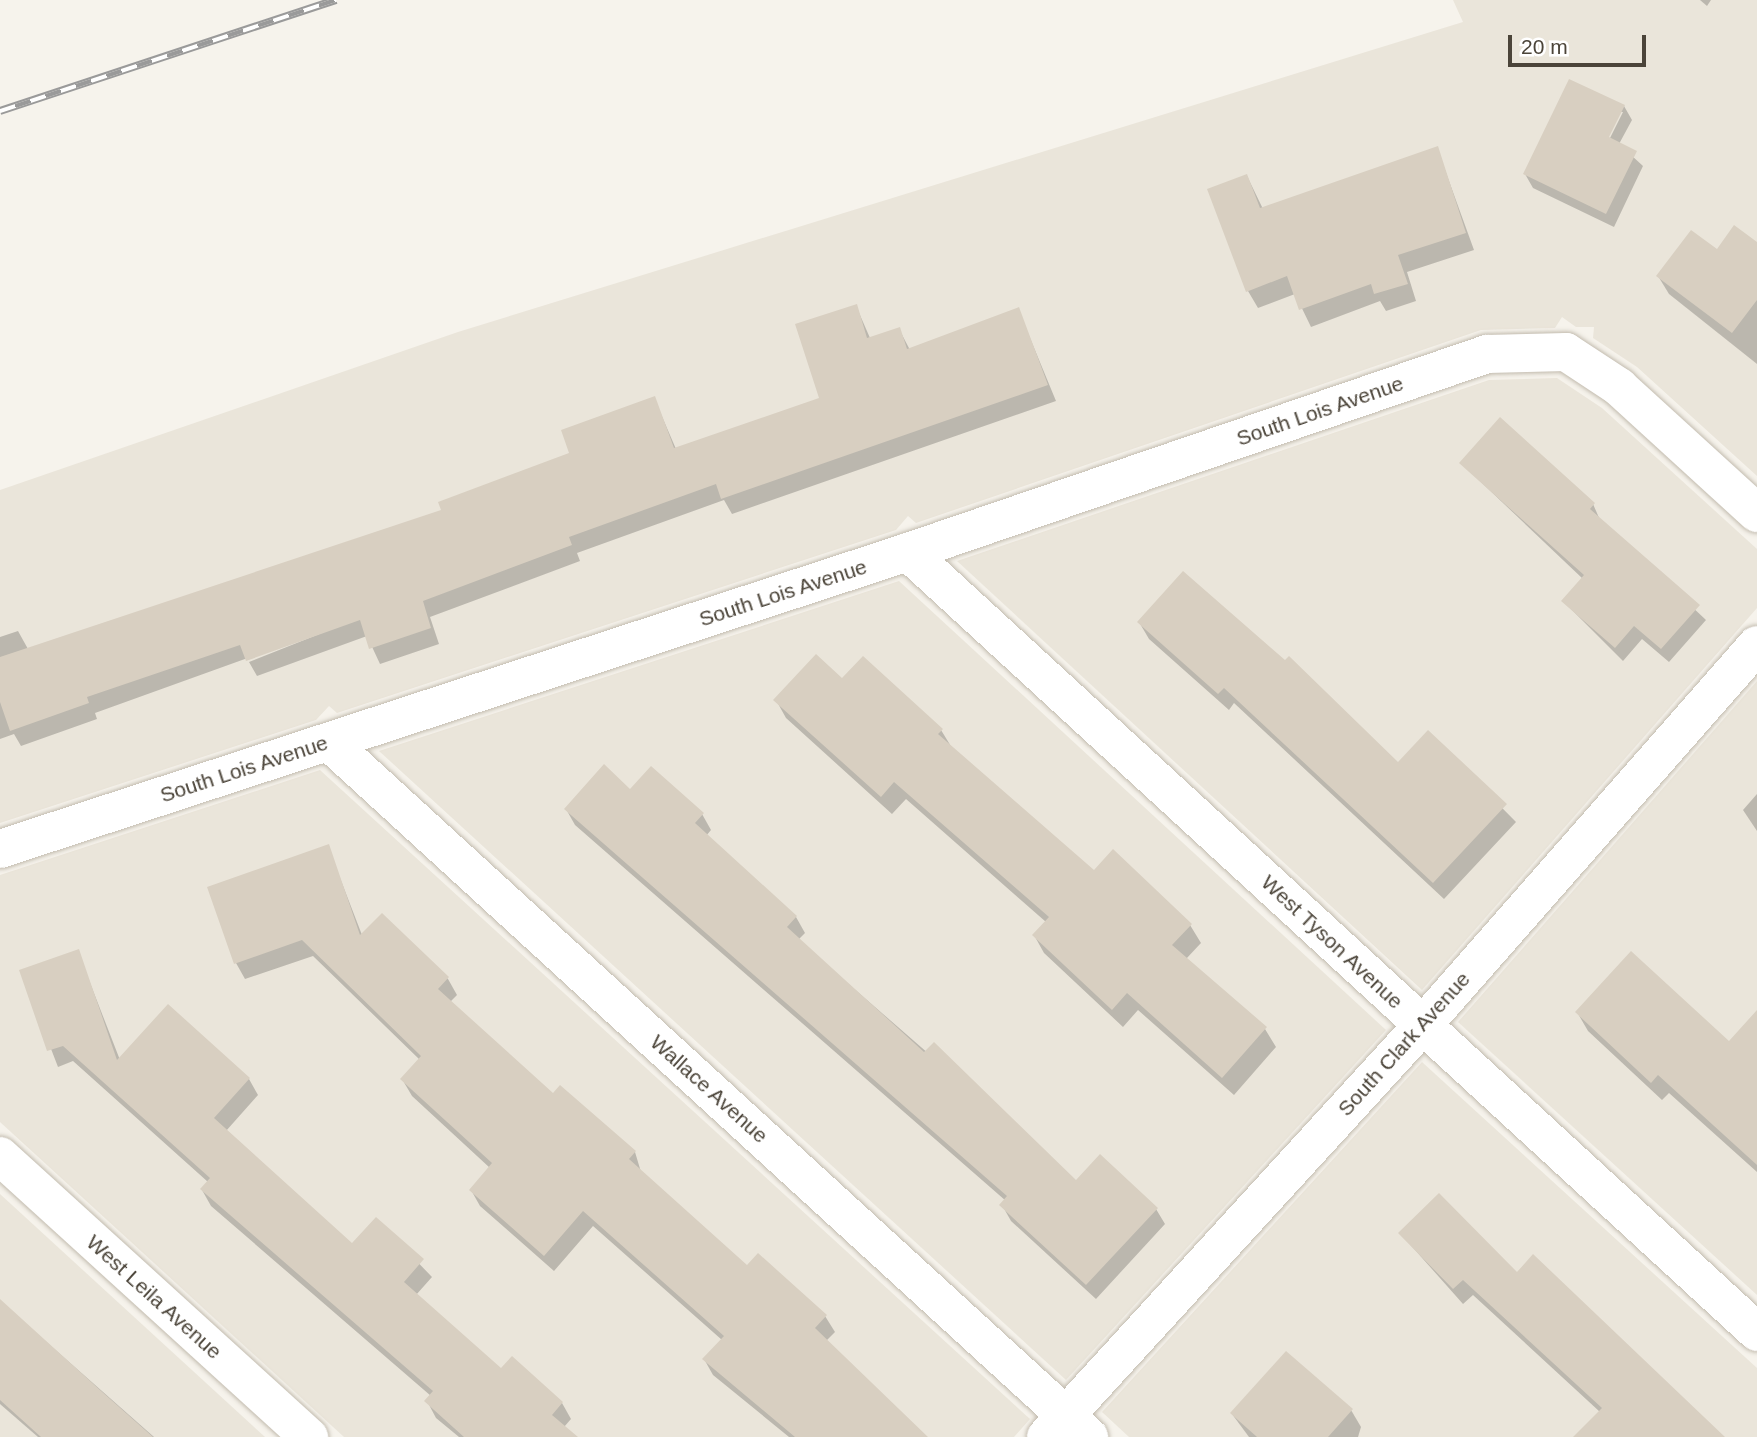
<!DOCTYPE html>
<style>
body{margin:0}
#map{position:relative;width:1757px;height:1437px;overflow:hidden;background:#f6f3ec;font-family:Arial,sans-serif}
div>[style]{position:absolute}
.residential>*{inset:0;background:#eae5da}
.shadow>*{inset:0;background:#0003}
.building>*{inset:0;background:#d8cfc1}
.roads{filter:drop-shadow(0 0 2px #c2bbae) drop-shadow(0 0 2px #c2bbae)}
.minor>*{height:38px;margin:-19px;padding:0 19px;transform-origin:19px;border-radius:19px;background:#fff}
.rail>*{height:8px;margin-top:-4px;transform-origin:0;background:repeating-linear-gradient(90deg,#fff 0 16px,#9a9a9a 0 32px);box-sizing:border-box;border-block:2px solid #9a9a9a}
span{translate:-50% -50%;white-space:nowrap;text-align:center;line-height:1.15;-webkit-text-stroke:6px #fff;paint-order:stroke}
.street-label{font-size:21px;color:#4b4439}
.scale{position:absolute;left:1508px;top:35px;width:138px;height:32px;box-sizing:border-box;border:4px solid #4b4439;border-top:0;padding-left:9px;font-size:21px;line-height:24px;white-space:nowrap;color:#4b4439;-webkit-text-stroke:5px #fff;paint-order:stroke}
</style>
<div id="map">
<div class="residential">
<div style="clip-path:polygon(1453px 0,1757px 0,1757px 476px,1637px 367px,1593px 338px,1594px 327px,1576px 327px,1562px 317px,1555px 328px,1481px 330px,916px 523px,908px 516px,896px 530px,337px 713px,329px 706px,316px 720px,0 823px,0 490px,458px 332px,1463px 22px)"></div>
<div style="clip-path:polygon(1557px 378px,1602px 408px,1757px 549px,1757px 608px,1422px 990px,957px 561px,1489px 380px)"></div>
<div style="clip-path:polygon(899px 581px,1386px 1030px,1066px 1380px,379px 751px)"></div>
<div style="clip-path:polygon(1757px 681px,1757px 1295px,1458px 1022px)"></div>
<div style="clip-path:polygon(320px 770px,1030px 1419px,1014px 1437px,344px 1437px,0 1122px,0 875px)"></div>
<div style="clip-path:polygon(1422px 1062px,1757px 1368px,1757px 1437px,1129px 1437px,1102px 1412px)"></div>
<div style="clip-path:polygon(0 1194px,265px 1437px,0 1437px)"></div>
</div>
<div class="shadow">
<div style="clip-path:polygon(1700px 0,1711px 0,1707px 6px)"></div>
<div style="clip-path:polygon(evenodd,1624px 106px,1632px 120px,1619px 144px,1643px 166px,1614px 227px,1533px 188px,1525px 174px,1624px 106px,1619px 112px,1623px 112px,1606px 146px,1603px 144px,1619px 112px)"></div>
<div style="clip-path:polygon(1437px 148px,1474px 250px,1407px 272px,1416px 301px,1386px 311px,1380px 301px,1311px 327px,1295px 294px,1258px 308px,1248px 291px,1247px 176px,1263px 209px)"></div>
<div style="clip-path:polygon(1757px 245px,1757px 364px,1669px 294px,1658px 276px,1717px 251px)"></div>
<div style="clip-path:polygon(856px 306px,870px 338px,899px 329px,910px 350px,1018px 309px,1056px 401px,732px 514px,724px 500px,577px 553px,580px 561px,430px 617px,439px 644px,380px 664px,367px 636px,257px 676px,249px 662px,367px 615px,95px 713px,97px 719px,21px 746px,14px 734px,0 739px,0 637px,18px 631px,28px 649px,444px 512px,571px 454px,654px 398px,676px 449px,821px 399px)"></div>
<div style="clip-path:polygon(1461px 463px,1593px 504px,1600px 520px,1706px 620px,1669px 662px,1642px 639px,1623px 661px,1563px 601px,1583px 579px)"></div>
<div style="clip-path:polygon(1139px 622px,1398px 764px,1428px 733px,1516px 822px,1444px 899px,1234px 703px,1229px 710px,1149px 639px)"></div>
<div style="clip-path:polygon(842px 681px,941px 730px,952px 748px,1094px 872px,1190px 925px,1201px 943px,1186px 959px,1265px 1029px,1276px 1047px,1234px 1095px,1138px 1010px,1123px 1027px,1044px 953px,1034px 935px,1046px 922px,906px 799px,892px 814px,786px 718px,776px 700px)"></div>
<div style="clip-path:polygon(630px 791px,702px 814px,711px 830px,706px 836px,796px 917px,805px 933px,798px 940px,1076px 1182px,1156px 1209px,1165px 1224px,1096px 1299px,1011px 1221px,1002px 1205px,1006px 1201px,575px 825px,566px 809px)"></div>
<div style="clip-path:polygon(1757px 794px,1757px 831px,1743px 810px)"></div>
<div style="clip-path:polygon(328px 847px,362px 935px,382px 915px,448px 979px,457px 995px,450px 1002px,553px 1095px,635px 1152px,641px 1172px,747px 1268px,825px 1316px,835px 1332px,826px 1341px,925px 1437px,789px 1437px,713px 1375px,704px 1359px,722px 1340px,593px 1226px,554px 1271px,480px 1206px,471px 1190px,490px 1168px,412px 1096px,402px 1079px,420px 1060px,313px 956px,245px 979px,236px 963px)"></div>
<div style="clip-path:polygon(78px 952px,120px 1060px,249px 1079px,258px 1095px,226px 1131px,352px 1246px,376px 1219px,432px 1277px,416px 1295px,501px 1370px,512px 1358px,562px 1403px,571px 1419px,564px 1427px,575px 1437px,459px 1437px,436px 1418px,427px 1401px,431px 1396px,211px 1206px,202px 1190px,208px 1182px,73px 1061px,58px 1067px,21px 971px)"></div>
<div style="clip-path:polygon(1577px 1012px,1729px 1044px,1757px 1042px,1757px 1172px,1669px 1093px,1662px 1100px,1588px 1031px)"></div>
<div style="clip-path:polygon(1400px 1233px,1517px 1275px,1722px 1437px,1602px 1437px,1600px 1412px,1473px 1295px,1463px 1304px)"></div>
<div style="clip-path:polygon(0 1301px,154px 1437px,38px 1437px,0 1404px)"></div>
<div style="clip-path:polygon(1351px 1410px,1361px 1427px,1358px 1437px,1249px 1437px,1232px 1414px)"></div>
</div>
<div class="building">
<div style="clip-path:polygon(1569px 79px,1625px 105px,1609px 137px,1637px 151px,1606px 214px,1523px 174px)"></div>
<div style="clip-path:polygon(1438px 146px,1466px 233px,1398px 255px,1408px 284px,1374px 294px,1371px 284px,1299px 310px,1287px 276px,1246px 292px,1207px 189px,1247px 174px,1260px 208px)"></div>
<div style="clip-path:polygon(1734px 225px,1757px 242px,1757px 300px,1732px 333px,1656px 276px,1691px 230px,1717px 249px)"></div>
<div style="clip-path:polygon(857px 304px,867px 338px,900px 327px,907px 349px,1019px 307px,1048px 385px,721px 499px,716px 484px,569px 537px,572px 545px,423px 601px,431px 628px,369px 649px,360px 620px,246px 661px,240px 645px,87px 697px,89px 703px,10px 731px,0 702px,0 657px,441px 510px,438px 502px,569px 453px,561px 430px,655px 396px,674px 448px,819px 398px,795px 324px)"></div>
<div style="clip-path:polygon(1500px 417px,1595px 503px,1590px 509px,1700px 605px,1661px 649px,1634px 626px,1615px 648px,1561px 601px,1584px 575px,1459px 463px)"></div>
<div style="clip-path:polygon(1183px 571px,1285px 660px,1289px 656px,1398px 762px,1428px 730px,1507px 804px,1433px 883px,1224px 688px,1218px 694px,1137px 622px)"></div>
<div style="clip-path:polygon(816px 654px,842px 678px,863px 656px,943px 729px,938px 734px,1094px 870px,1113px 849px,1192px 924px,1172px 945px,1267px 1027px,1222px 1078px,1127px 993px,1112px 1010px,1032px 935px,1049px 917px,894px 782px,881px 797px,773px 700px)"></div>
<div style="clip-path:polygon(604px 764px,630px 789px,651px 766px,704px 813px,695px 823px,797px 916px,787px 927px,924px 1052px,934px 1042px,1076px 1180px,1100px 1154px,1158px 1208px,1086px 1285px,999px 1205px,1007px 1196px,564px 809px)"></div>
<div style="clip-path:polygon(329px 844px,360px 935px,382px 913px,449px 977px,438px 989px,553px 1093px,560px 1085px,636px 1151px,629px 1159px,747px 1265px,758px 1253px,827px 1315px,815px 1328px,928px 1437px,795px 1437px,702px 1359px,724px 1336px,583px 1211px,544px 1256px,469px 1190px,492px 1163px,400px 1079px,421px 1056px,302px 940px,234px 964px,207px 887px)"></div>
<div style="clip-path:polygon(79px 949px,117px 1060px,168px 1004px,250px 1078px,214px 1118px,352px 1243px,376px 1217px,424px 1259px,404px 1282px,501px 1368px,512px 1356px,563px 1402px,552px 1415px,578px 1437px,464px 1437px,424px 1401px,433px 1391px,200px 1189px,210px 1178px,63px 1046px,47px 1051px,19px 970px)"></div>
<div style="clip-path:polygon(1631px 951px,1729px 1041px,1757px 1010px,1757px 1165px,1658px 1075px,1651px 1083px,1575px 1012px)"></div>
<div style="clip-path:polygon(1439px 1193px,1517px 1272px,1533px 1254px,1725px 1437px,1573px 1437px,1602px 1408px,1463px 1280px,1453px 1289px,1398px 1233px)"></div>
<div style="clip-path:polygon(0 1299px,100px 1390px,153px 1437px,41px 1437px,0 1400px)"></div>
<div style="clip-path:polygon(1286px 1351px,1353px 1409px,1328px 1437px,1257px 1437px,1230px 1413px)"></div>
</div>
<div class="roads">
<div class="minor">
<div style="left:908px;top:552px;width:1153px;rotate:42.57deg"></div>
<div style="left:329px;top:742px;width:1030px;rotate:42.44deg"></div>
<div style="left:0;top:849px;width:955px;rotate:-18.11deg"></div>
<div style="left:908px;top:552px;width:612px;rotate:-18.88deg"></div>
<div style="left:1487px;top:354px;width:79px;rotate:-1.5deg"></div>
<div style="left:1566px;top:352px;width:64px;rotate:33.4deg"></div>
<div style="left:1619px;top:387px;width:187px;rotate:42.4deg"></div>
<div style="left:0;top:1156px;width:418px;rotate:42.3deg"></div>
<div style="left:1046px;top:1437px;width:557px;rotate:-47.55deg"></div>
<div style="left:1422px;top:1026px;width:507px;rotate:-48.68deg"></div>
</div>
</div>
<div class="rail">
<div style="left:0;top:111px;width:354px;rotate:-18.3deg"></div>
</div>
<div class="street-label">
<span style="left:1320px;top:411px;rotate:-19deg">South Lois Avenue</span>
<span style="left:783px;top:593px;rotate:-18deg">South Lois Avenue</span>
<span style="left:244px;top:769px;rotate:-18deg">South Lois Avenue</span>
<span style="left:1332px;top:942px;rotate:43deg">West Tyson Avenue</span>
<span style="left:1404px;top:1044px;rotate:-48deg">South Clark Avenue</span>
<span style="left:709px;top:1089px;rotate:42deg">Wallace Avenue</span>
<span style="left:154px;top:1297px;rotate:42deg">West Leila Avenue</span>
</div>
<div class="scale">20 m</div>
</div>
